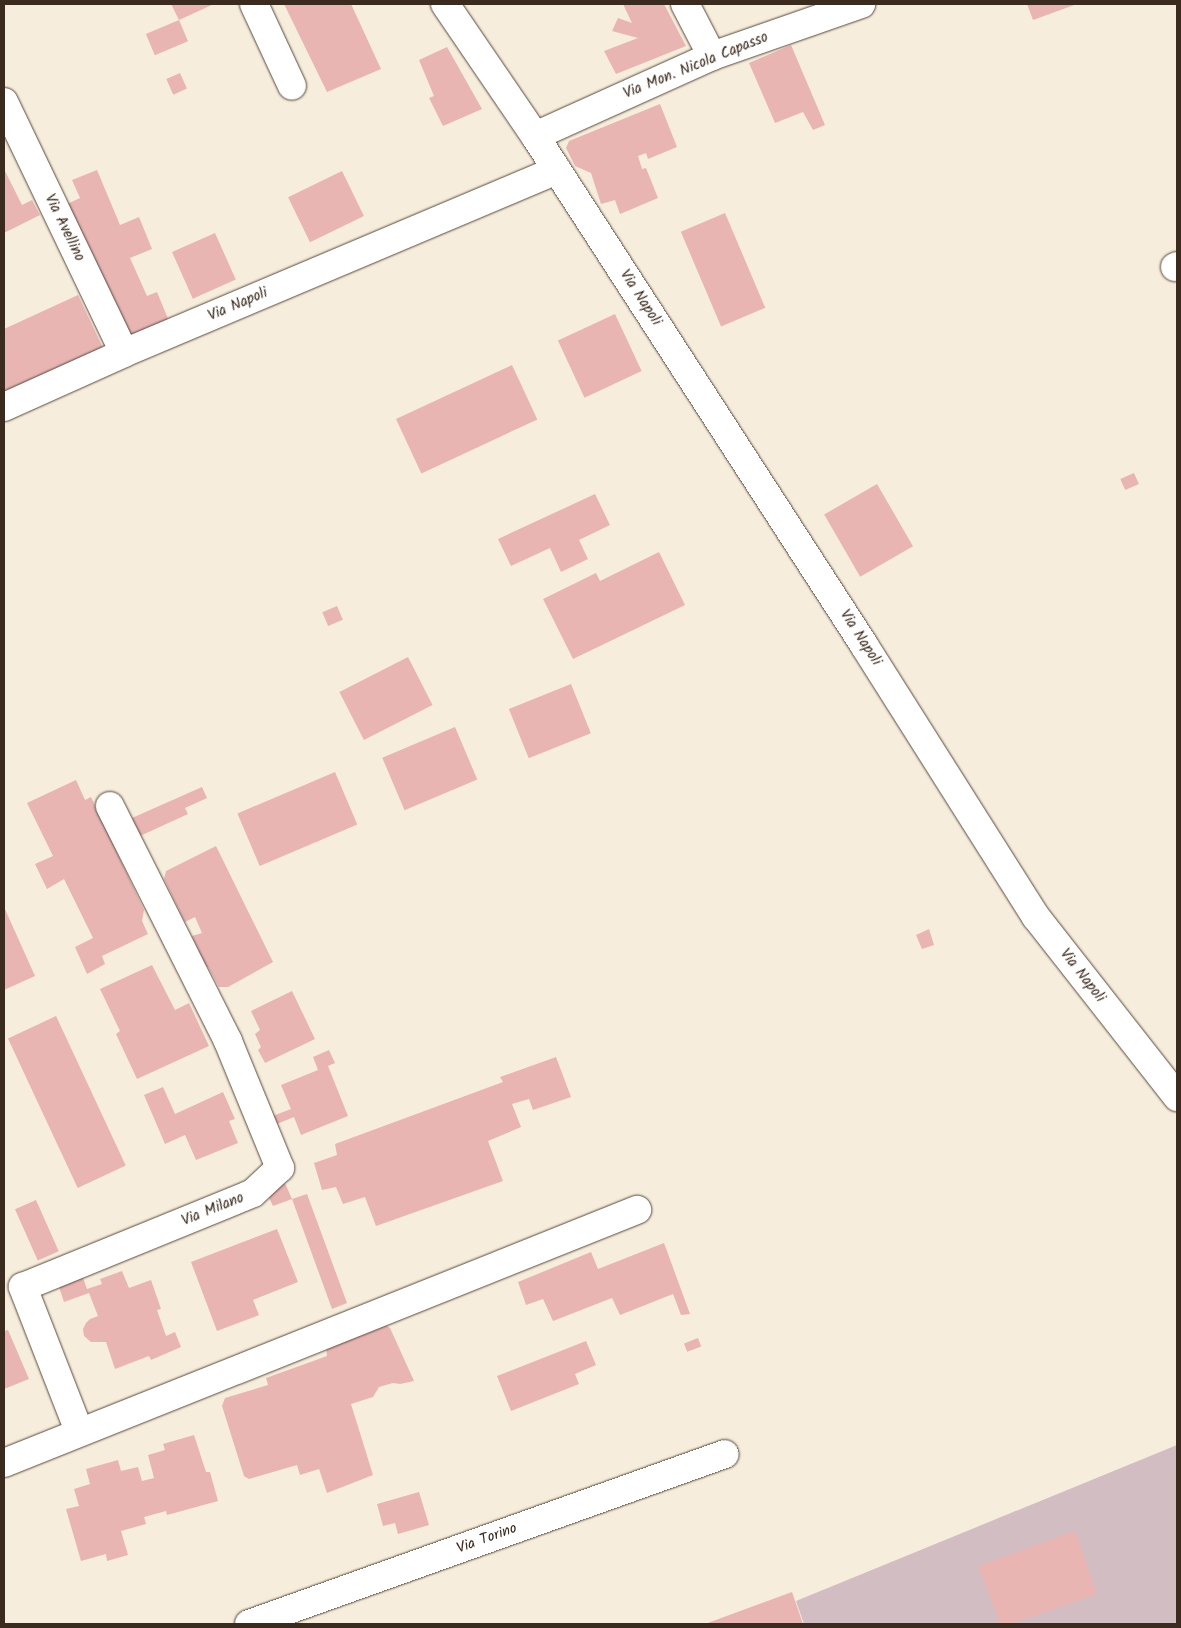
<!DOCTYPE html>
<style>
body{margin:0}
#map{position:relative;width:1181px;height:1628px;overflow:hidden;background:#f7eddc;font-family:Kalam,sans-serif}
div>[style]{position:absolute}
.industrial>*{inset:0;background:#d2bec2}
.building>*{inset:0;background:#e8b5b3;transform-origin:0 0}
.roads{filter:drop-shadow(0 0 1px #57473a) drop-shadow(0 0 1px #57473a)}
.minor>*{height:28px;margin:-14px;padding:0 14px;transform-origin:14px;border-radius:14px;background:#fff}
span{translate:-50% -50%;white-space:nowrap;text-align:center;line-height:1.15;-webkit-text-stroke:4.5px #fff;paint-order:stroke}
.street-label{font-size:15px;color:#3b2a1e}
.frame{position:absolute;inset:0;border:5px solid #3b2a1e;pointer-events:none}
</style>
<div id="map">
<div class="industrial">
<div style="clip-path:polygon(1177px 1445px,1177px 1624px,804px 1624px,796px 1601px)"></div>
</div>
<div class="building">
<div style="clip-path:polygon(171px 4px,214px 4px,179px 20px)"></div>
<div style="clip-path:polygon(284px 4px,351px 4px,381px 69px,327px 92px)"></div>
<div style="clip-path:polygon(623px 4px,664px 4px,686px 46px,616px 74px,604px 51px,638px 38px,612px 31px,618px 18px,632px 23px)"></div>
<div style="clip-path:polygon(1027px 4px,1077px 4px,1033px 20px)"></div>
<div style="left:179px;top:20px;width:23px;height:36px;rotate:67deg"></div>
<div style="clip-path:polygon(791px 45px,825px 125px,813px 130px,803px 112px,775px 123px,749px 63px)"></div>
<div style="clip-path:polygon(447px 47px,482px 109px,443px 126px,429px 98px,434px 96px,419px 60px)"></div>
<div style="left:180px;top:73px;width:17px;height:15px;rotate:66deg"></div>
<div style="clip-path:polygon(660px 104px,677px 147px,648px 159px,646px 153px,638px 156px,642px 169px,646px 168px,658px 198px,620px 214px,615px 200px,601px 204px,591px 173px,575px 166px,566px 148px,569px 141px)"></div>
<div style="clip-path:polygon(4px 169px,22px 205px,32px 200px,40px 215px,4px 233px)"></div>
<div style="clip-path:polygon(97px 170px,120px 225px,139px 217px,152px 249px,130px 258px,147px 296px,157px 292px,171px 326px,126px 344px,67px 204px,80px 198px,72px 180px)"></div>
<div style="left:342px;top:171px;width:50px;height:60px;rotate:64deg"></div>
<div style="left:725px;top:213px;width:103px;height:48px;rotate:67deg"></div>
<div style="left:215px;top:233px;width:51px;height:47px;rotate:66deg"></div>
<div style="clip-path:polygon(78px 295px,104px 350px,4px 396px,4px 329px)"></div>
<div style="left:615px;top:314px;width:63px;height:63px;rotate:65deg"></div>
<div style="left:512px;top:365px;width:60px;height:128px;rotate:65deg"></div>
<div style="left:1134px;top:473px;width:12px;height:15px;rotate:66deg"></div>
<div style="left:877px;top:484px;width:72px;height:61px;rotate:60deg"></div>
<div style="clip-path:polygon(595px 494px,610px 525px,579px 540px,588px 559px,561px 572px,550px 548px,511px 566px,498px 539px)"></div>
<div style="clip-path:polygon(659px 552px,685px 605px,573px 659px,543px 599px,596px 573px,600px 581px)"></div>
<div style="left:337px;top:606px;width:15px;height:16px;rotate:67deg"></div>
<div style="left:408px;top:657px;width:54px;height:77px;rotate:63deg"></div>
<div style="left:571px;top:684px;width:53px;height:67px;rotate:68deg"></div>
<div style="left:455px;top:727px;width:57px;height:79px;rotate:67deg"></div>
<div style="left:335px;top:772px;width:57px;height:106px;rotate:67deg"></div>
<div style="clip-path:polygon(76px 780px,85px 800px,91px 797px,144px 910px,142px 921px,148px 934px,102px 956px,105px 964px,87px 974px,75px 947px,93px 938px,64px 879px,47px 889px,35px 864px,53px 856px,27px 803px)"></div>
<div style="clip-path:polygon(202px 787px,207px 798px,185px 808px,188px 814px,140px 836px,132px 818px)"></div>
<div style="clip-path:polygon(216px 846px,273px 962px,228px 987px,219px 987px,208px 967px,206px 967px,192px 936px,202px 933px,195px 917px,185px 922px,164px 879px,166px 871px)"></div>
<div style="clip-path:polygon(4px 907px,35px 976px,4px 990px)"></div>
<div style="clip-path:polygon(929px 929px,934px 945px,922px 949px,916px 935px)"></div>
<div style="clip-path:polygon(152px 965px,175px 1010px,189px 1003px,209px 1046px,137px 1079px,116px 1034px,120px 1031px,100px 989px)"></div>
<div style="clip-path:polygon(292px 991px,315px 1039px,265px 1063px,258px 1050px,261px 1047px,255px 1034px,260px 1030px,251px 1011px)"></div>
<div style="left:56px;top:1016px;width:165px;height:53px;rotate:65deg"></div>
<div style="clip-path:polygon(329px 1050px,335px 1063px,328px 1066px,348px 1116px,301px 1135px,294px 1117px,272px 1126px,270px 1117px,291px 1109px,281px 1085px,318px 1070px,313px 1057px)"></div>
<div style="clip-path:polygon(556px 1057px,571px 1097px,533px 1110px,529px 1099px,512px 1104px,521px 1127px,488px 1141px,503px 1181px,376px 1226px,365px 1197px,343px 1204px,336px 1187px,322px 1190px,314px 1163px,337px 1155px,335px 1144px,503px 1082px,500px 1077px)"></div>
<div style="clip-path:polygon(163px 1087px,175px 1114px,223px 1092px,235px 1119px,229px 1121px,238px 1143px,196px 1160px,185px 1135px,165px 1144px,144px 1095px)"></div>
<div style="clip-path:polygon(284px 1181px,292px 1199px,307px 1194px,347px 1303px,332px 1309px,292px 1199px,273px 1206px,264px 1187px)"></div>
<div style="left:36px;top:1200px;width:56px;height:23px;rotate:66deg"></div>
<div style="clip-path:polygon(277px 1229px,298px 1282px,253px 1300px,259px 1315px,217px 1331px,191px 1262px)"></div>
<div style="clip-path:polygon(664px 1243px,690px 1314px,681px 1315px,673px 1294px,620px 1315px,612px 1298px,553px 1321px,543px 1299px,526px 1305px,518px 1282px,591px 1252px,598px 1269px)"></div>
<div style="clip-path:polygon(79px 1267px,87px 1289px,102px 1284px,100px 1279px,122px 1271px,129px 1288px,151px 1280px,161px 1309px,157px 1310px,166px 1336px,175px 1332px,181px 1347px,151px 1360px,149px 1356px,115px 1369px,106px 1342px,91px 1342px,84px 1336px,83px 1329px,86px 1323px,90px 1319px,98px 1316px,89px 1293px,64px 1302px,55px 1275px)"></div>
<div style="clip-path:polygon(383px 1323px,390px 1328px,414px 1381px,400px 1384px,393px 1383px,379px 1387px,373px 1397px,351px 1404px,373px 1475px,327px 1493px,319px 1469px,300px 1475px,297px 1465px,249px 1479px,244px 1476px,222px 1406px,225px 1398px,268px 1385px,266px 1378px,327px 1356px,326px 1346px)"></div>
<div style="clip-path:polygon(8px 1330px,29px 1379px,4px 1389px,4px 1331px)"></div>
<div style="left:698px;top:1338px;width:9px;height:15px;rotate:69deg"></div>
<div style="clip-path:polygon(586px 1341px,596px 1365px,575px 1374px,579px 1384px,511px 1411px,497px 1376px)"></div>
<div style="clip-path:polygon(194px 1435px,206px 1472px,210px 1472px,218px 1501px,167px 1515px,166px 1511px,144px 1517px,146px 1524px,121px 1531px,128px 1555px,107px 1561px,106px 1554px,81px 1561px,66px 1509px,79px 1506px,74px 1489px,90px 1484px,86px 1469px,118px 1460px,121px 1471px,138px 1467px,142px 1481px,154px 1478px,148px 1455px,165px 1450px,163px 1444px)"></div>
<div style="clip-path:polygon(419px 1492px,429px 1525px,398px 1534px,395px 1523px,383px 1526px,377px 1504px)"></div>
<div style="clip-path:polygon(1075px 1531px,1097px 1594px,1011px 1624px,1000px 1624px,978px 1566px)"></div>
<div style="clip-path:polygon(792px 1592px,803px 1624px,705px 1624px)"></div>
</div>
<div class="roads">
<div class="minor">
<div style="left:254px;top:4px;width:90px;rotate:65.1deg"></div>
<div style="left:445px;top:4px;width:160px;rotate:55.7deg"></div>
<div style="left:535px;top:136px;width:606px;rotate:57.12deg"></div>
<div style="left:864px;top:645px;width:322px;rotate:57.7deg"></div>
<div style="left:1036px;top:917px;width:229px;rotate:51.9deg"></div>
<div style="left:685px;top:4px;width:59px;rotate:62.6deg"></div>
<div style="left:4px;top:102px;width:278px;rotate:64.4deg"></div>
<div style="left:535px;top:136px;width:194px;rotate:-24.3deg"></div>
<div style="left:712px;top:56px;width:158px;rotate:-19.2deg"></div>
<div style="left:1175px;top:267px;width:2px;rotate:-27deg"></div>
<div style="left:4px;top:407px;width:132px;rotate:-24.2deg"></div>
<div style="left:124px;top:353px;width:470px;rotate:-22.9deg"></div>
<div style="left:79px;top:1431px;width:155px;rotate:-111.3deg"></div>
<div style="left:23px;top:1287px;width:248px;rotate:-22.2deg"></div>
<div style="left:253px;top:1193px;width:37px;rotate:-43deg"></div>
<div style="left:280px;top:1168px;width:137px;rotate:-112.3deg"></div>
<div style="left:228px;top:1041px;width:263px;rotate:-116.7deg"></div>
<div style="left:4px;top:1463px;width:682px;rotate:-21.79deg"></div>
<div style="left:249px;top:1624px;width:505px;rotate:-19.65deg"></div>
</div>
</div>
<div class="street-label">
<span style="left:696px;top:66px;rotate:-22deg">Via Mon. Nicola Capasso</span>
<span style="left:64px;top:228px;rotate:64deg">Via Avellino</span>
<span style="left:640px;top:298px;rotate:57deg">Via Napoli</span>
<span style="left:238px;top:305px;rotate:-23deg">Via Napoli</span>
<span style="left:860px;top:638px;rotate:57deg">Via Napoli</span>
<span style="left:1082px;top:976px;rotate:52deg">Via Napoli</span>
<span style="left:213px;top:1210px;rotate:-22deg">Via Milano</span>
<span style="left:487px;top:1539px;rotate:-20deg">Via Torino</span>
</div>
<div class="frame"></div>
</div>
